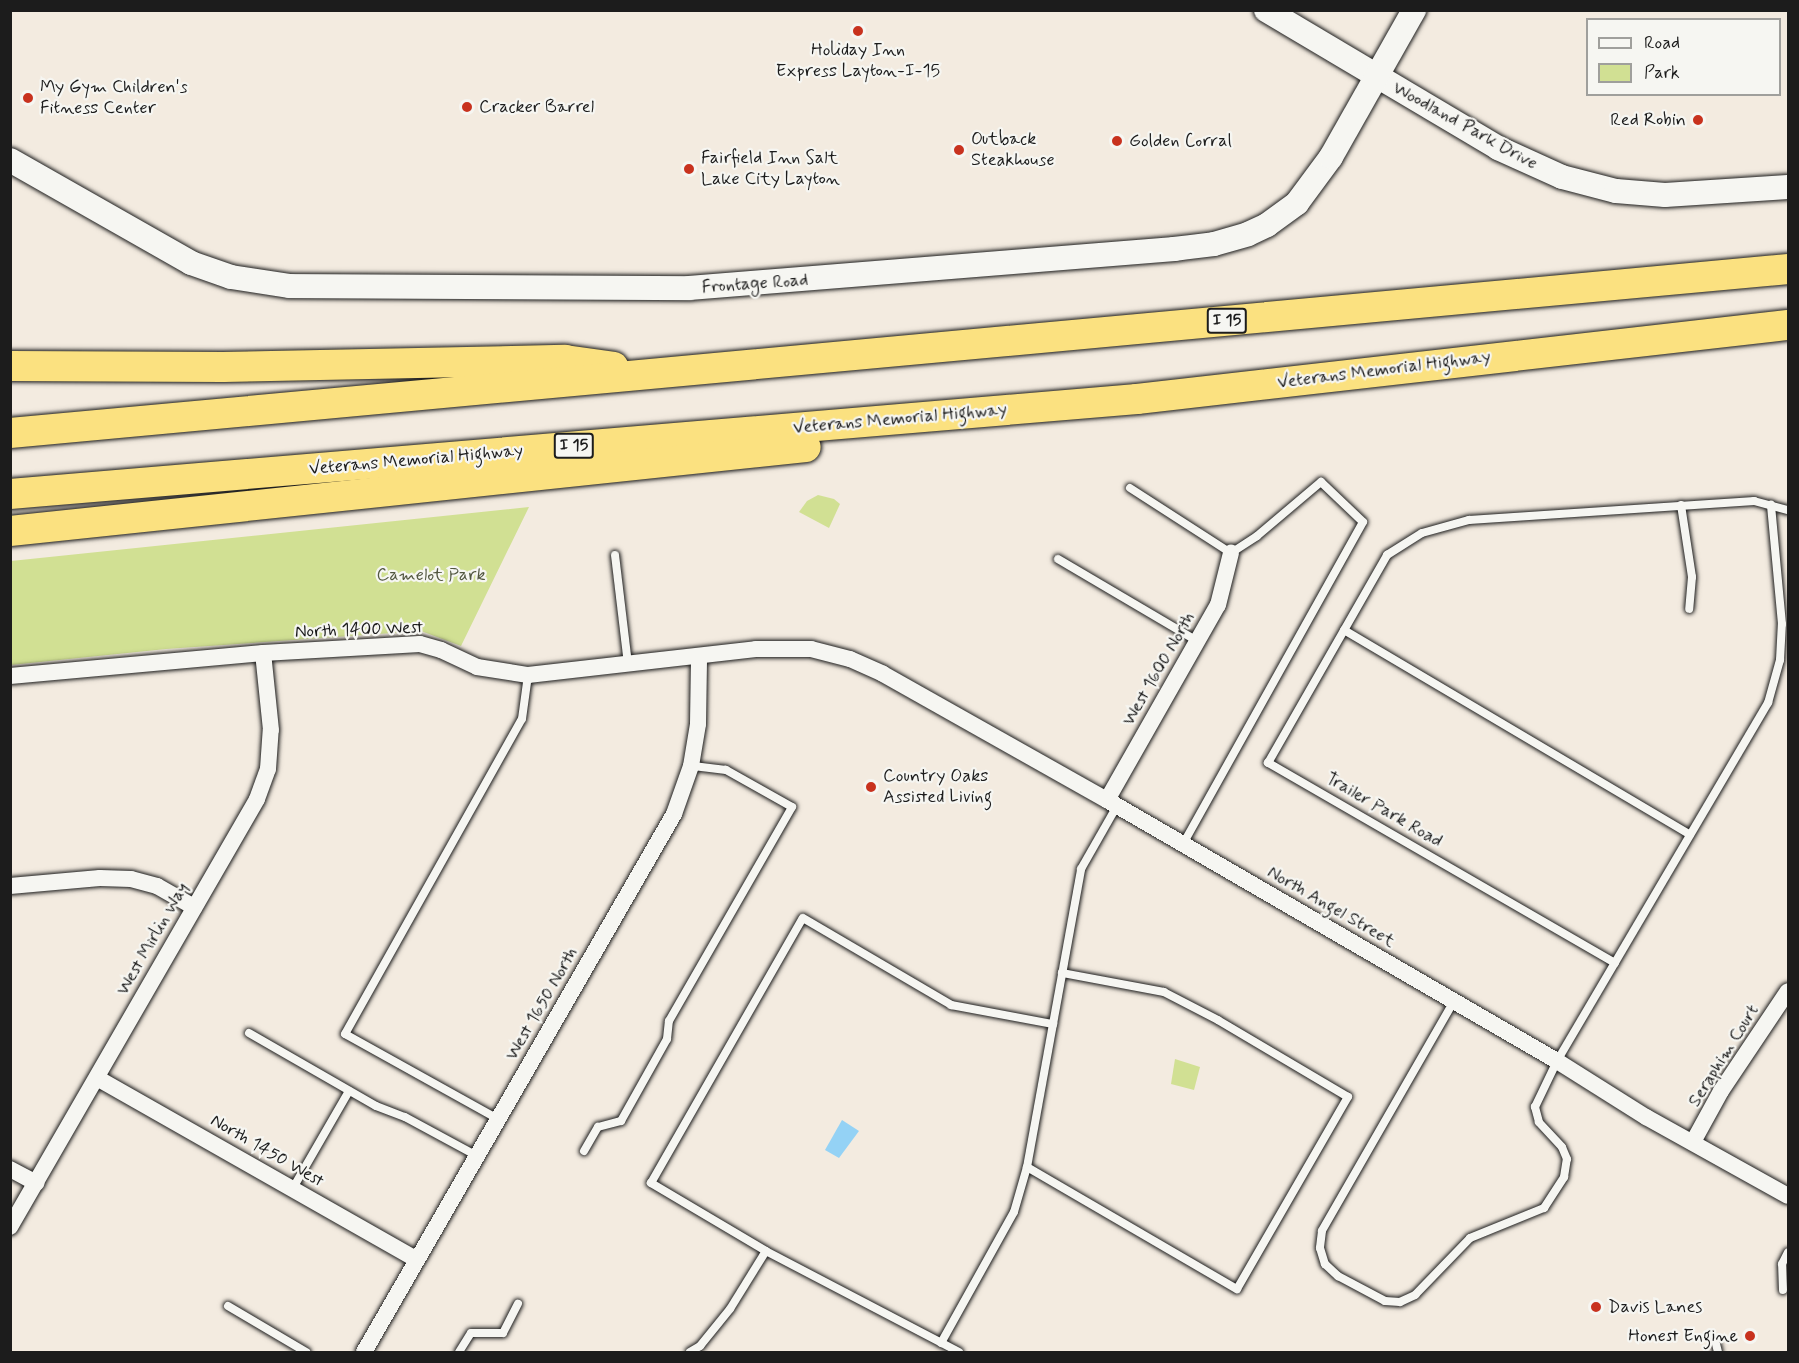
<!DOCTYPE html>
<style>
body{margin:0}
#map{position:relative;width:1799px;height:1363px;overflow:hidden;background:#f3ebe0;font-family:Mynerve,sans-serif}
div>[style]{position:absolute}
.green>*{inset:0;background:#d1e093}
.water>*{inset:0;background:#94d2f5}
.roads{filter:drop-shadow(0 0 2px #1c1c1c) drop-shadow(0 0 2px #1c1c1c)}
.lane>*{height:8px;margin:-4px;padding:0 4px;transform-origin:4px;border-radius:4px;background:#f6f6f2}
.street>*{height:16px;margin:-8px;padding:0 8px;transform-origin:8px;border-radius:8px;background:#f6f6f2}
.secondary>*{height:24px;margin:-12px;padding:0 12px;transform-origin:12px;border-radius:12px;background:#f6f6f2}
.highway>*{height:30px;margin:-15px;padding:0 15px;transform-origin:15px;border-radius:15px;background:#fbe180}
.dots>*{width:16px;height:16px;translate:-50% -50%;box-sizing:border-box;border:3px solid #f6f6f2;border-radius:50%}
span{translate:-50% -50%;white-space:nowrap;text-align:center;line-height:1.15;-webkit-text-stroke:4.5px #f6f6f2;paint-order:stroke}
.shield-label span{padding:2px 4px;background:#f6f6f2;border:2px solid;border-radius:4px;-webkit-text-stroke-width:0}
.shield-label{font-size:16px;color:#1c1c1c;font-weight:700}
.poi-label{font-size:18px;color:#1c1c1c}
.left{translate:0 -50%;text-align:left}
.right{translate:-100% -50%;text-align:right}
.street-label{font-size:18px;color:#1c1c1c}
.park-label{font-size:18px;color:#525740}
.frame{position:absolute;inset:0;border:12px solid #1c1c1c;pointer-events:none}
.legend{position:absolute;left:1586px;top:18px;width:195px;height:78px;box-sizing:border-box;background:#f6f6f2;border:2px solid #9f9f9c;margin:0;padding:8px 10px;list-style:none;font-size:18px;color:#1c1c1c}
.legend li{display:flex;align-items:center;gap:12px;height:30px}
.legend b{width:30px;border:2px solid #9f9f9c}
</style>
<div id="map">
<div class="green">
<div style="clip-path:polygon(818px 495px,834px 499px,840px 504px,829px 528px,799px 512px,807px 501px)"></div>
<div style="clip-path:polygon(529px 507px,461px 646px,421px 631px,166px 649px,11px 665px,11px 561px)"></div>
<div style="clip-path:polygon(1175px 1059px,1200px 1067px,1194px 1090px,1171px 1084px)"></div>
</div>
<div class="water">
<div style="clip-path:polygon(842px 1120px,859px 1131px,839px 1158px,825px 1150px)"></div>
</div>
<div class="roads">
<div class="lane">
<div style="left:1130px;top:488px;width:120px;rotate:32.8deg"></div>
<div style="left:1231px;top:553px;width:31px;rotate:-33deg"></div>
<div style="left:1257px;top:536px;width:84px;rotate:-40.2deg"></div>
<div style="left:1321px;top:482px;width:58px;rotate:43.6deg"></div>
<div style="left:1363px;top:522px;width:369px;rotate:119.2deg"></div>
<div style="left:1681px;top:505px;width:73px;rotate:81.3deg"></div>
<div style="left:1692px;top:577px;width:32px;rotate:95deg"></div>
<div style="left:615px;top:555px;width:110px;rotate:83.2deg"></div>
<div style="left:1058px;top:559px;width:161px;rotate:30.5deg"></div>
<div style="left:1344px;top:630px;width:402px;rotate:30.6deg"></div>
<div style="left:1615px;top:963px;width:401px;rotate:-150deg"></div>
<div style="left:1268px;top:763px;width:240px;rotate:-60.2deg"></div>
<div style="left:1387px;top:555px;width:41px;rotate:-32.2deg"></div>
<div style="left:1422px;top:533px;width:49px;rotate:-15.5deg"></div>
<div style="left:1469px;top:520px;width:286px;rotate:-3.8deg"></div>
<div style="left:1754px;top:501px;width:35px;rotate:15deg"></div>
<div style="left:1454px;top:1001px;width:265px;rotate:119.9deg"></div>
<div style="left:1322px;top:1231px;width:17px;rotate:97deg"></div>
<div style="left:1320px;top:1248px;width:17px;rotate:73deg"></div>
<div style="left:1325px;top:1264px;width:18px;rotate:43deg"></div>
<div style="left:1338px;top:1276px;width:53px;rotate:28deg"></div>
<div style="left:1385px;top:1301px;width:15px;rotate:4deg"></div>
<div style="left:1400px;top:1302px;width:17px;rotate:-25deg"></div>
<div style="left:1415px;top:1295px;width:79px;rotate:-46deg"></div>
<div style="left:1470px;top:1238px;width:80px;rotate:-22.1deg"></div>
<div style="left:1544px;top:1208px;width:37px;rotate:-57deg"></div>
<div style="left:1564px;top:1177px;width:18px;rotate:-81deg"></div>
<div style="left:1567px;top:1159px;width:13px;rotate:-113deg"></div>
<div style="left:1562px;top:1147px;width:34px;rotate:-133deg"></div>
<div style="left:1539px;top:1122px;width:16px;rotate:-105deg"></div>
<div style="left:1535px;top:1107px;width:51px;rotate:-64.4deg"></div>
<div style="left:1557px;top:1061px;width:416px;rotate:-59.5deg"></div>
<div style="left:1768px;top:703px;width:45px;rotate:-74.4deg"></div>
<div style="left:1780px;top:660px;width:36px;rotate:-87deg"></div>
<div style="left:1782px;top:624px;width:120px;rotate:-95.3deg"></div>
<div style="left:249px;top:1033px;width:146px;rotate:29.9deg"></div>
<div style="left:376px;top:1106px;width:31px;rotate:21deg"></div>
<div style="left:405px;top:1117px;width:82px;rotate:28.4deg"></div>
<div style="left:498px;top:1119px;width:175px;rotate:-150.9deg"></div>
<div style="left:345px;top:1034px;width:361px;rotate:-60.7deg"></div>
<div style="left:522px;top:719px;width:44px;rotate:-82.2deg"></div>
<div style="left:584px;top:1151px;width:28px;rotate:-60deg"></div>
<div style="left:598px;top:1127px;width:24px;rotate:-15deg"></div>
<div style="left:621px;top:1121px;width:94px;rotate:-60.7deg"></div>
<div style="left:667px;top:1039px;width:18px;rotate:-84deg"></div>
<div style="left:669px;top:1021px;width:247px;rotate:-60.1deg"></div>
<div style="left:792px;top:807px;width:76px;rotate:-150.7deg"></div>
<div style="left:726px;top:770px;width:35px;rotate:-173deg"></div>
<div style="left:1027px;top:1167px;width:243px;rotate:30.2deg"></div>
<div style="left:1237px;top:1289px;width:222px;rotate:-60deg"></div>
<div style="left:1348px;top:1097px;width:151px;rotate:-149.4deg"></div>
<div style="left:1218px;top:1020px;width:61px;rotate:-152.6deg"></div>
<div style="left:1164px;top:992px;width:104px;rotate:-169.4deg"></div>
<div style="left:293px;top:1188px;width:112px;rotate:-60deg"></div>
<div style="left:1783px;top:1290px;width:26px;rotate:-92deg"></div>
<div style="left:1782px;top:1264px;width:13px;rotate:-63deg"></div>
<div style="left:228px;top:1306px;width:91px;rotate:30.5deg"></div>
<div style="left:941px;top:1343px;width:150px;rotate:-60.9deg"></div>
<div style="left:1014px;top:1212px;width:47px;rotate:-73.9deg"></div>
<div style="left:1027px;top:1167px;width:303px;rotate:-79.7deg"></div>
<div style="left:1081px;top:869px;width:73px;rotate:-60.3deg"></div>
<div style="left:1716px;top:1344px;width:8px;rotate:76deg"></div>
<div style="left:459px;top:1352px;width:22px;rotate:-58deg"></div>
<div style="left:471px;top:1333px;width:32px"></div>
<div style="left:503px;top:1333px;width:33px;rotate:-63deg"></div>
<div style="left:690px;top:1352px;width:12px;rotate:-31deg"></div>
<div style="left:700px;top:1346px;width:48px;rotate:-51deg"></div>
<div style="left:730px;top:1309px;width:68px;rotate:-58.2deg"></div>
<div style="left:959px;top:1352px;width:218px;rotate:-152.4deg"></div>
<div style="left:766px;top:1251px;width:134px;rotate:-149.4deg"></div>
<div style="left:651px;top:1183px;width:305px;rotate:-60.2deg"></div>
<div style="left:803px;top:918px;width:172px;rotate:30.4deg"></div>
<div style="left:951px;top:1005px;width:104px;rotate:10.6deg"></div>
</div>
<div class="street">
<div style="left:10px;top:676px;width:254px;rotate:-5.2deg"></div>
<div style="left:263px;top:653px;width:157px;rotate:-3.3deg"></div>
<div style="left:420px;top:644px;width:22px;rotate:16deg"></div>
<div style="left:441px;top:650px;width:40px;rotate:25deg"></div>
<div style="left:477px;top:667px;width:52px;rotate:8.9deg"></div>
<div style="left:528px;top:675px;width:229px;rotate:-6.5deg"></div>
<div style="left:756px;top:649px;width:55px"></div>
<div style="left:811px;top:649px;width:40px;rotate:14.4deg"></div>
<div style="left:850px;top:659px;width:36px;rotate:24deg"></div>
<div style="left:883px;top:674px;width:257px;rotate:29.4deg"></div>
<div style="left:1107px;top:800px;width:520px;rotate:30.11deg"></div>
<div style="left:1557px;top:1061px;width:105px;rotate:32.2deg"></div>
<div style="left:1646px;top:1117px;width:162px;rotate:29.1deg"></div>
<div style="left:1107px;top:800px;width:224px;rotate:-60.4deg"></div>
<div style="left:1218px;top:605px;width:54px;rotate:-76deg"></div>
<div style="left:10px;top:886px;width:90px;rotate:-5.1deg"></div>
<div style="left:100px;top:878px;width:31px;rotate:2deg"></div>
<div style="left:131px;top:879px;width:27px;rotate:15deg"></div>
<div style="left:157px;top:886px;width:43px;rotate:29.6deg"></div>
<div style="left:97px;top:1078px;width:368px;rotate:29.6deg"></div>
<div style="left:1693px;top:1142px;width:58px;rotate:-61.2deg"></div>
<div style="left:1721px;top:1091px;width:120px;rotate:-56.2deg"></div>
<div style="left:10px;top:1169px;width:30px;rotate:28deg"></div>
<div style="left:10px;top:1227px;width:494px;rotate:-60deg"></div>
<div style="left:257px;top:799px;width:32px;rotate:-70deg"></div>
<div style="left:268px;top:769px;width:39px;rotate:-86deg"></div>
<div style="left:271px;top:730px;width:77px;rotate:-95.9deg"></div>
<div style="left:364px;top:1352px;width:621px;rotate:-60.05deg"></div>
<div style="left:674px;top:814px;width:51px;rotate:-70.5deg"></div>
<div style="left:691px;top:766px;width:43px;rotate:-80.5deg"></div>
<div style="left:698px;top:724px;width:67px;rotate:-89.1deg"></div>
</div>
<div class="secondary">
<div style="left:1266px;top:10px;width:270px;rotate:30.7deg"></div>
<div style="left:1498px;top:148px;width:70px;rotate:24.4deg"></div>
<div style="left:1562px;top:177px;width:56px;rotate:14.5deg"></div>
<div style="left:1616px;top:191px;width:49px;rotate:4.7deg"></div>
<div style="left:1665px;top:195px;width:123px;rotate:-3.7deg"></div>
<div style="left:10px;top:160px;width:208px;rotate:29.6deg"></div>
<div style="left:191px;top:263px;width:42px;rotate:19.3deg"></div>
<div style="left:231px;top:277px;width:60px;rotate:8.7deg"></div>
<div style="left:290px;top:286px;width:399px;rotate:0.3deg"></div>
<div style="left:689px;top:288px;width:487px;rotate:-4.6deg"></div>
<div style="left:1174px;top:249px;width:40px;rotate:-7.1deg"></div>
<div style="left:1214px;top:244px;width:35px;rotate:-16deg"></div>
<div style="left:1248px;top:234px;width:21px;rotate:-25deg"></div>
<div style="left:1267px;top:225px;width:37px;rotate:-36deg"></div>
<div style="left:1297px;top:203px;width:57px;rotate:-53.5deg"></div>
<div style="left:1331px;top:157px;width:169px;rotate:-60.5deg"></div>
</div>
<div class="highway">
<div style="left:10px;top:366px;width:213px;rotate:0.3deg"></div>
<div style="left:223px;top:367px;width:342px;rotate:-1.2deg"></div>
<div style="left:565px;top:360px;width:49px;rotate:8.1deg"></div>
<div style="left:10px;top:433px;width:1786px;rotate:-5.27deg"></div>
<div style="left:10px;top:494px;width:1131px;rotate:-4.82deg"></div>
<div style="left:1137px;top:399px;width:655px;rotate:-6.49deg"></div>
<div style="left:10px;top:531px;width:800px;rotate:-6.02deg"></div>
</div>
</div>
<div class="dots">
<div style="left:858px;top:31px;background:#c8321e"></div>
<div style="left:28px;top:98px;background:#c8321e"></div>
<div style="left:467px;top:107px;background:#c8321e"></div>
<div style="left:1698px;top:120px;background:#c8321e"></div>
<div style="left:1117px;top:141px;background:#c8321e"></div>
<div style="left:959px;top:150px;background:#c8321e"></div>
<div style="left:689px;top:169px;background:#c8321e"></div>
<div style="left:871px;top:787px;background:#c8321e"></div>
<div style="left:1596px;top:1307px;background:#c8321e"></div>
<div style="left:1750px;top:1336px;background:#c8321e"></div>
</div>
<div class="shield-label">
<span style="left:1227px;top:321px">I 15</span>
<span style="left:574px;top:446px">I 15</span>
</div>
<div class="poi-label">
<span style="left:858px;top:61px">Holiday Inn<br>Express Layton-I-15</span>
<span class="left" style="left:40px;top:98px">My Gym Children's<br>Fitness Center</span>
<span class="left" style="left:479px;top:107px">Cracker Barrel</span>
<span class="right" style="left:1686px;top:120px">Red Robin</span>
<span class="left" style="left:971px;top:150px">Outback<br>Steakhouse</span>
<span class="left" style="left:1129px;top:141px">Golden Corral</span>
<span class="left" style="left:701px;top:169px">Fairfield Inn Salt<br>Lake City Layton</span>
<span class="left" style="left:883px;top:787px">Country Oaks<br>Assisted Living</span>
<span class="left" style="left:1608px;top:1307px">Davis Lanes</span>
<span class="right" style="left:1738px;top:1336px">Honest Engine</span>
</div>
<div class="street-label">
<span style="left:1465px;top:126px;rotate:29deg">Woodland Park Drive</span>
<span style="left:755px;top:284px;rotate:-4deg">Frontage Road</span>
<span style="left:1384px;top:370px;rotate:-7deg">Veterans Memorial Highway</span>
<span style="left:900px;top:419px;rotate:-5deg">Veterans Memorial Highway</span>
<span style="left:416px;top:460px;rotate:-5deg">Veterans Memorial Highway</span>
<span style="left:359px;top:630px;rotate:-2deg">North 1400 West</span>
<span style="left:1159px;top:669px;rotate:-60deg">West 1600 North</span>
<span style="left:1384px;top:810px;rotate:30deg">Trailer Park Road</span>
<span style="left:1331px;top:907px;rotate:30deg">North Angel Street</span>
<span style="left:153px;top:939px;rotate:-60deg">West Mirlin Way</span>
<span style="left:542px;top:1004px;rotate:-60deg">West 1650 North</span>
<span style="left:1724px;top:1056px;rotate:-58deg">Seraphim Court</span>
<span style="left:267px;top:1151px;rotate:30deg">North 1450 West</span>
</div>
<div class="park-label">
<span style="left:431px;top:575px">Camelot Park</span>
</div>
<div class="frame"></div>
<ul class="legend">
<li><b style="height:8px;background:#f6f6f2"></b>Road</li>
<li><b style="height:16px;background:#d1e093"></b>Park</li>
</ul>
</div>
